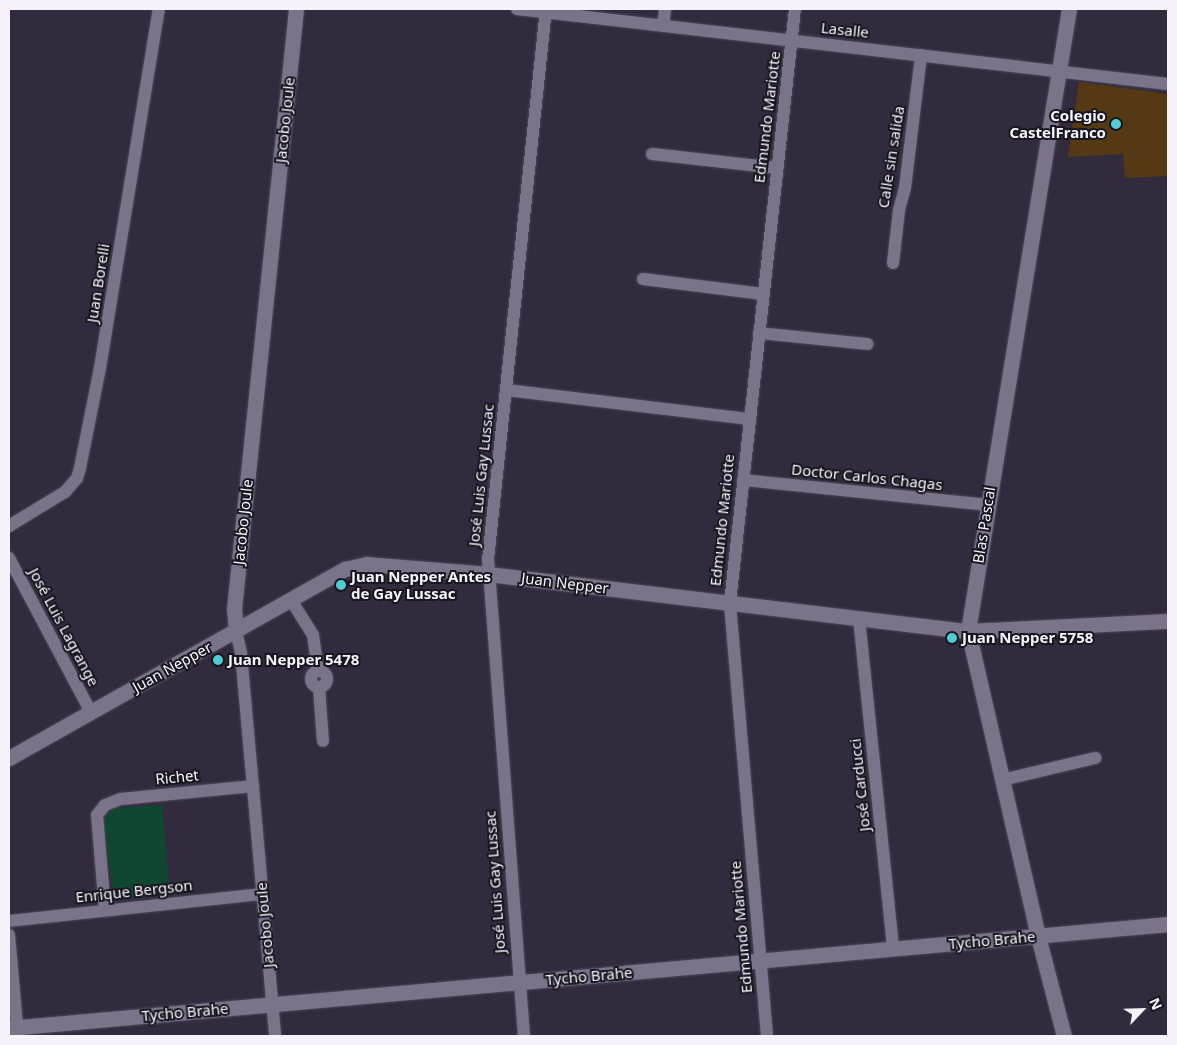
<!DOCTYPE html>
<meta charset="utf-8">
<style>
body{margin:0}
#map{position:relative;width:1177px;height:1045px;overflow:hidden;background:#322b3e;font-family:"Noto Sans",sans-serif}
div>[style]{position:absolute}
.green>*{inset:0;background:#104730}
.building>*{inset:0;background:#553914}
.roads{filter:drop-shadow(0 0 1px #4f4959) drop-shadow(0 0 1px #4f4959)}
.street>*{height:12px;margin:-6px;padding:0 6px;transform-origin:6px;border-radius:6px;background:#7a7389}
.street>.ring{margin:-6px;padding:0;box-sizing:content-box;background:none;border:12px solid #7a7389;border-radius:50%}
.secondary>*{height:15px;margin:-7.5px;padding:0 7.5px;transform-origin:7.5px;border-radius:7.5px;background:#7a7389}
.dots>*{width:14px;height:14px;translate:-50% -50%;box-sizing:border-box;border:2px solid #18161e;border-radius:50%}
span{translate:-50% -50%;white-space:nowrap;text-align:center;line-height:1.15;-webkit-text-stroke:4px #18161e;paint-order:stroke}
.street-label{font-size:15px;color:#f6f3fd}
.poi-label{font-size:15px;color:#f6f3fd;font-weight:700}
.right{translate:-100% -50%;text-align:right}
.left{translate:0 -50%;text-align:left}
.frame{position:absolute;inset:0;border:10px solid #f6f3fd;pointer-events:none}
.north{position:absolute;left:1117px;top:985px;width:50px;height:50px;-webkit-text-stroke:4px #18161e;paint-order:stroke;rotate:66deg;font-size:14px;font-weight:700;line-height:20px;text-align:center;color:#f6f3fd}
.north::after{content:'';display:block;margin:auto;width:18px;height:22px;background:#f6f3fd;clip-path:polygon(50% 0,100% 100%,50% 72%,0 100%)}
</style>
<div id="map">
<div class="green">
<div style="clip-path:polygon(162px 805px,170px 892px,114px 900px,103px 818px,115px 808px)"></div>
</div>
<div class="building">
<div style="clip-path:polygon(1079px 82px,1168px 94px,1168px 176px,1125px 178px,1123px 154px,1068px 157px)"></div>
</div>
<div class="roads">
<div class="street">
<div style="left:517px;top:9px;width:655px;rotate:6.57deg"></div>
<div style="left:663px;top:26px;width:17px;rotate:-83deg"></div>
<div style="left:652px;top:154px;width:126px;rotate:6.4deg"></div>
<div style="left:893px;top:263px;width:53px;rotate:-83.5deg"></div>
<div style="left:899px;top:210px;width:23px;rotate:-75deg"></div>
<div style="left:905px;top:188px;width:134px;rotate:-83.1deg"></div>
<div style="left:643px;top:279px;width:121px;rotate:7.1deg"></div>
<div style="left:759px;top:333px;width:109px;rotate:5.8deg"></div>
<div style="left:506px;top:390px;width:246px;rotate:6.8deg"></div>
<div style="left:743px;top:480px;width:246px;rotate:5.8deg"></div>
<div style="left:9px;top:526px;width:66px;rotate:-31.3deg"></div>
<div style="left:65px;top:492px;width:18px;rotate:-49deg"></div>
<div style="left:77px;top:478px;width:10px;rotate:-73deg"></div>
<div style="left:80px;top:468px;width:102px;rotate:-78.7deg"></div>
<div style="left:100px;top:368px;width:364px;rotate:-80.7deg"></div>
<div style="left:9px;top:558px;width:174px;rotate:62deg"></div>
<div style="left:291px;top:600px;width:41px;rotate:57.8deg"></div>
<div style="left:313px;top:635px;width:35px;rotate:82deg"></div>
<div style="left:859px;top:618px;width:333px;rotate:84.1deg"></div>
<div style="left:236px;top:631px;width:23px;rotate:77deg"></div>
<div style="left:241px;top:653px;width:385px;rotate:84.9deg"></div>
<div class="ring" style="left:311px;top:671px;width:4px;height:4px"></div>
<div style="left:319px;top:687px;width:54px;rotate:85.8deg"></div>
<div style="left:1002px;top:780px;width:96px;rotate:-13.3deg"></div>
<div style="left:105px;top:910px;width:95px;rotate:-94.8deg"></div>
<div style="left:97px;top:815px;width:13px;rotate:-51deg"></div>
<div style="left:105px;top:805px;width:17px;rotate:-21deg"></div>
<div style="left:121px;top:799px;width:133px;rotate:-5.6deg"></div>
<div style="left:9px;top:921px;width:254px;rotate:-6.1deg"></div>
<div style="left:9px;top:935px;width:101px;rotate:84.9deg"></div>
<div style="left:524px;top:1036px;width:477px;rotate:-94.3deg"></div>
<div style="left:488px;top:560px;width:554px;rotate:-83.99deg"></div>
<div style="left:767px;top:1036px;width:435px;rotate:-94.9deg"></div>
<div style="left:730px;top:603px;width:598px;rotate:-83.76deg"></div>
</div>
<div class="secondary">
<div style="left:236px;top:631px;width:22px;rotate:-95deg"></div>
<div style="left:234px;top:609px;width:603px;rotate:-84.1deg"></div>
<div style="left:9px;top:758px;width:386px;rotate:-29.4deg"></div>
<div style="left:345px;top:569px;width:23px;rotate:-13deg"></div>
<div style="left:367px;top:564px;width:121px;rotate:4.7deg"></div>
<div style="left:488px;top:574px;width:483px;rotate:6.8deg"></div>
<div style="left:968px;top:631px;width:200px;rotate:-2.9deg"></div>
<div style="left:9px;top:1028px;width:1164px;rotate:-5.13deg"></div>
<div style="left:1064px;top:1036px;width:103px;rotate:-104.6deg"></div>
<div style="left:1038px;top:936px;width:313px;rotate:-102.9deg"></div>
<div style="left:968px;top:631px;width:630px;rotate:-80.78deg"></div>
</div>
</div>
<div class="dots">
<div style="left:1116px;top:124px;background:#51ccd2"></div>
<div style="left:341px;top:585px;background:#51ccd2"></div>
<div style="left:952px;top:638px;background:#51ccd2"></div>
<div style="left:218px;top:660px;background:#51ccd2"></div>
</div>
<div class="street-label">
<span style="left:845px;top:30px;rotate:6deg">Lasalle</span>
<span style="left:767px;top:117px;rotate:-83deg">Edmundo Mariotte</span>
<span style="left:285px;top:120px;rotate:-84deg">Jacobo Joule</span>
<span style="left:891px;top:157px;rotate:-81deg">Calle sin salida</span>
<span style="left:98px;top:283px;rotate:-81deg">Juan Borelli</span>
<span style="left:481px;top:475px;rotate:-84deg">José Luis Gay Lussac</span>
<span style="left:867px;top:477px;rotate:6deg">Doctor Carlos Chagas</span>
<span style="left:722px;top:520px;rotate:-84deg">Edmundo Mariotte</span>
<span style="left:243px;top:522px;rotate:-84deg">Jacobo Joule</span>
<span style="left:984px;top:525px;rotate:-81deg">Blas Pascal</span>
<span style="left:565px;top:583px;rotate:7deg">Juan Nepper</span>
<span style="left:64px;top:627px;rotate:62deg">José Luis Lagrange</span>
<span style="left:172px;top:667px;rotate:-29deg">Juan Nepper</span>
<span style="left:177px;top:777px;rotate:-6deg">Richet</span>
<span style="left:860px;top:785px;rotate:-96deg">José Carducci</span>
<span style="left:495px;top:882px;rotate:-94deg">José Luis Gay Lussac</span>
<span style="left:134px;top:891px;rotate:-6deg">Enrique Bergson</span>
<span style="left:265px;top:925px;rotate:-95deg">Jacobo Joule</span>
<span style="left:741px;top:927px;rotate:-95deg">Edmundo Mariotte</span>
<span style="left:992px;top:940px;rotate:-5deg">Tycho Brahe</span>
<span style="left:589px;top:976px;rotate:-5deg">Tycho Brahe</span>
<span style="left:185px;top:1012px;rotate:-5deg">Tycho Brahe</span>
</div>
<div class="poi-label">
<span class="right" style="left:1106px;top:124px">Colegio<br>CastelFranco</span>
<span class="left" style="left:351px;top:585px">Juan Nepper Antes<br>de Gay Lussac</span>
<span class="left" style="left:962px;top:638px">Juan Nepper 5758</span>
<span class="left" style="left:228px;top:660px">Juan Nepper 5478</span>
</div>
<div class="frame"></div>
<div class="north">N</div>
</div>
